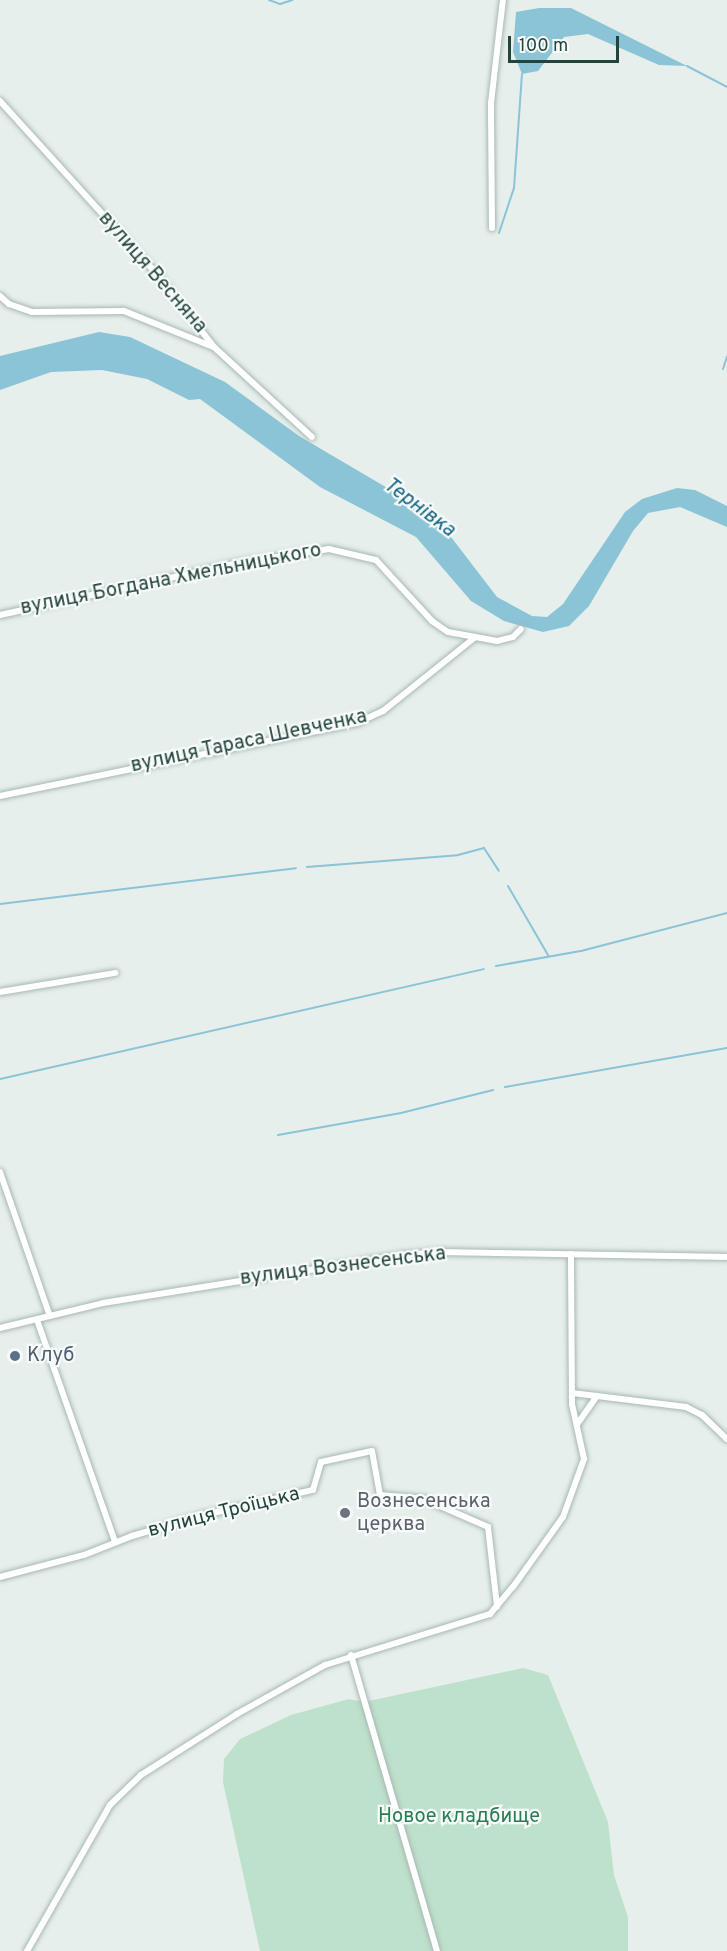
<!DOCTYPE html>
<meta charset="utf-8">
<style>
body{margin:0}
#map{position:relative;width:727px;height:1951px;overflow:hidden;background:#e6efec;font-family:Overpass,sans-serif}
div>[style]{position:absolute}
.green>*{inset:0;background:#bee1cb}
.water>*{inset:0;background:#8bc3d7}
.stream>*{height:2px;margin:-1px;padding:0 1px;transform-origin:1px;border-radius:1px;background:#8bc3d7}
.roads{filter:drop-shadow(0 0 2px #a8b8b4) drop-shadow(0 0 2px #a8b8b4)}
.street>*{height:6px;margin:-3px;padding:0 3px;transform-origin:3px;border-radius:3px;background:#fff}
.dots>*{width:16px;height:16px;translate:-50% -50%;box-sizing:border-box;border:3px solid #f7fbf9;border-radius:50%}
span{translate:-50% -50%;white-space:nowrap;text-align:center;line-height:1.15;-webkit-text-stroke:4.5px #f7fbf9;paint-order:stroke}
.street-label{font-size:20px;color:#23433e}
.service-label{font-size:20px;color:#4e5e75}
.left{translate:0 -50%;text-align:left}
.worship-label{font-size:20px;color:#5b616d}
.park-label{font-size:20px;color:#2a7d53}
.water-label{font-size:21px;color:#186784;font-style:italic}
.scale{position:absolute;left:508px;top:36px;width:111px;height:27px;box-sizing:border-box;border:3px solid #23433e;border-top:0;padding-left:8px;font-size:18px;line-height:21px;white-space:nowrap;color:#23433e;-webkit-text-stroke:4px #f7fbf9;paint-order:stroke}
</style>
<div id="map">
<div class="green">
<div style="clip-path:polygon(523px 1668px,548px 1675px,608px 1822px,614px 1875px,628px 1917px,628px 1951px,260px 1951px,223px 1782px,224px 1759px,240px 1739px,291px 1715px,349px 1699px,364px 1702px)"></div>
</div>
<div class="water">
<div style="clip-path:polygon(539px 8px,571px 8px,687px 66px,659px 65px,588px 34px,564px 37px,538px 71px,522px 74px,513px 52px,516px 12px)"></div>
<div style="clip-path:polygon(99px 332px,130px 337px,225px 382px,299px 436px,406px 499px,451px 537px,497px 597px,532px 616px,547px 617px,563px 604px,625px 512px,642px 499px,677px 488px,695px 490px,727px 506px,727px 527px,680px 507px,648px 513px,633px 531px,589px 606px,569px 626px,543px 632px,504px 621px,471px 601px,416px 537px,320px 487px,200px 399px,189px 400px,147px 379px,102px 370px,51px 372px,0 390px,0 356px)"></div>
</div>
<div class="stream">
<div style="left:269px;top:0;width:12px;rotate:20deg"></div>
<div style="left:280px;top:4px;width:13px;rotate:-18deg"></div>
<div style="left:687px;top:66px;width:45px;rotate:27.7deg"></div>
<div style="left:499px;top:233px;width:47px;rotate:-71.6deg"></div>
<div style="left:514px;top:188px;width:114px;rotate:-86deg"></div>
<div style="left:723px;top:369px;width:13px;rotate:-72deg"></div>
<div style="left:307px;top:867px;width:151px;rotate:-4.5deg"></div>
<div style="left:458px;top:855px;width:27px;rotate:-15deg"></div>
<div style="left:484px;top:848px;width:27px;rotate:57deg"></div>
<div style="left:508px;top:886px;width:80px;rotate:59.9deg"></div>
<div style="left:0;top:904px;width:298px;rotate:-6.9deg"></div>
<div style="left:496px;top:966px;width:86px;rotate:-10deg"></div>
<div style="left:581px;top:951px;width:151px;rotate:-14.6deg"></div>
<div style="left:0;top:1079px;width:496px;rotate:-12.8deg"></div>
<div style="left:505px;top:1087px;width:225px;rotate:-10deg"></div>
<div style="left:278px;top:1135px;width:125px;rotate:-10.1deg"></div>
<div style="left:401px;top:1113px;width:95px;rotate:-14deg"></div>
</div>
<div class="roads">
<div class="street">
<div style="left:0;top:101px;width:231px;rotate:47.8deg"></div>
<div style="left:155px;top:272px;width:95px;rotate:51.8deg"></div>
<div style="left:214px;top:347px;width:133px;rotate:42.6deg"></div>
<div style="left:492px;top:228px;width:125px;rotate:-90.5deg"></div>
<div style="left:491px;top:103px;width:104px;rotate:-83.4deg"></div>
<div style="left:0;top:296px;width:12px;rotate:42deg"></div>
<div style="left:9px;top:304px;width:24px;rotate:19deg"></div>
<div style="left:32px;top:312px;width:92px;rotate:-0.6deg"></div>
<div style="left:124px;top:311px;width:96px;rotate:22deg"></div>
<div style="left:0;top:615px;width:244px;rotate:-12.3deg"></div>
<div style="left:238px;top:563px;width:92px;rotate:-8.7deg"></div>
<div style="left:329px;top:549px;width:48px;rotate:13.2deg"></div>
<div style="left:376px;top:560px;width:83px;rotate:47.4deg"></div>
<div style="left:432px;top:621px;width:19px;rotate:35deg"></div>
<div style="left:448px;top:632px;width:50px;rotate:10.4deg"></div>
<div style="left:497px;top:641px;width:16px;rotate:-14deg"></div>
<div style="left:513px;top:637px;width:11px;rotate:-45deg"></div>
<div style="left:0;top:796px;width:364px;rotate:-11.6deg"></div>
<div style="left:357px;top:723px;width:29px;rotate:-25deg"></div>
<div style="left:383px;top:711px;width:117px;rotate:-38.7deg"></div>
<div style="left:0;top:992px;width:117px;rotate:-9.4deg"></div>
<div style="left:0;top:1172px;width:152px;rotate:70.9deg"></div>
<div style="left:37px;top:1320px;width:235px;rotate:70.6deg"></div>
<div style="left:0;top:1328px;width:106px;rotate:-13.6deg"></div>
<div style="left:103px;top:1303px;width:305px;rotate:-9.1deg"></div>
<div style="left:404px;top:1255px;width:38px;rotate:-5deg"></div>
<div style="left:442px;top:1252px;width:285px;rotate:1deg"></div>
<div style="left:572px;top:1393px;width:25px;rotate:7deg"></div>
<div style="left:578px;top:1423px;width:33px;rotate:-55deg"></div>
<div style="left:597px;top:1396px;width:90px;rotate:7deg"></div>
<div style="left:686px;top:1407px;width:18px;rotate:27deg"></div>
<div style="left:702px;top:1415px;width:35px;rotate:44deg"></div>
<div style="left:0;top:1577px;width:87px;rotate:-14.7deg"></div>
<div style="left:84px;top:1555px;width:52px;rotate:-21.6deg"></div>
<div style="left:132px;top:1536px;width:71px;rotate:-16.4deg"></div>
<div style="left:200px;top:1516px;width:116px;rotate:-13deg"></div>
<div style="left:313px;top:1490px;width:29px;rotate:-74deg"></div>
<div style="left:321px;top:1462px;width:52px;rotate:-12.2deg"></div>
<div style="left:372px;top:1451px;width:45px;rotate:79.7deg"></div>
<div style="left:380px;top:1495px;width:44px;rotate:5.2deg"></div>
<div style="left:424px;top:1499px;width:70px;rotate:23.6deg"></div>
<div style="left:488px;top:1527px;width:80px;rotate:83.5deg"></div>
<div style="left:351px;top:1655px;width:308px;rotate:73.8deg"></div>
<div style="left:27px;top:1951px;width:168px;rotate:-60.4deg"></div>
<div style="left:110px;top:1805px;width:43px;rotate:-44.1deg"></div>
<div style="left:141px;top:1775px;width:114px;rotate:-32.4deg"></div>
<div style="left:237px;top:1714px;width:101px;rotate:-29.1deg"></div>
<div style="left:325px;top:1665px;width:173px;rotate:-17.2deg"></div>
<div style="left:490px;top:1614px;width:35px;rotate:-50deg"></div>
<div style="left:513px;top:1587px;width:86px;rotate:-54.5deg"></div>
<div style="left:563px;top:1517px;width:62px;rotate:-70.1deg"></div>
<div style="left:584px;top:1459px;width:56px;rotate:-102.3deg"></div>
<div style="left:572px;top:1404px;width:150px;rotate:-90.4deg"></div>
</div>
</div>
<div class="dots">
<div style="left:15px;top:1356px;background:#5c6f8a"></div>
<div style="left:345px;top:1513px;background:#6b7280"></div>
</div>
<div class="street-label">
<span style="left:152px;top:273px;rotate:49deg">вулиця Весняна</span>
<span style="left:171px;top:580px;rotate:-11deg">вулиця Богдана Хмельницького</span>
<span style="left:249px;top:742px;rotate:-12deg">вулиця Тараса Шевченка</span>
<span style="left:343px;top:1267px;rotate:-7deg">вулиця Вознесенська</span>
<span style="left:224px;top:1513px;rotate:-14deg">вулиця Троїцька</span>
</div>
<div class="service-label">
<span class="left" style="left:27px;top:1356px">Клуб</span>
</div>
<div class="worship-label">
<span class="left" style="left:357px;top:1514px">Вознесенська<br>церква</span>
</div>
<div class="park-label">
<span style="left:459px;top:1817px">Новое кладбище</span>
</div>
<div class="water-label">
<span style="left:419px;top:508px;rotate:37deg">Тернівка</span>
</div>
<div class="scale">100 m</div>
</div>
